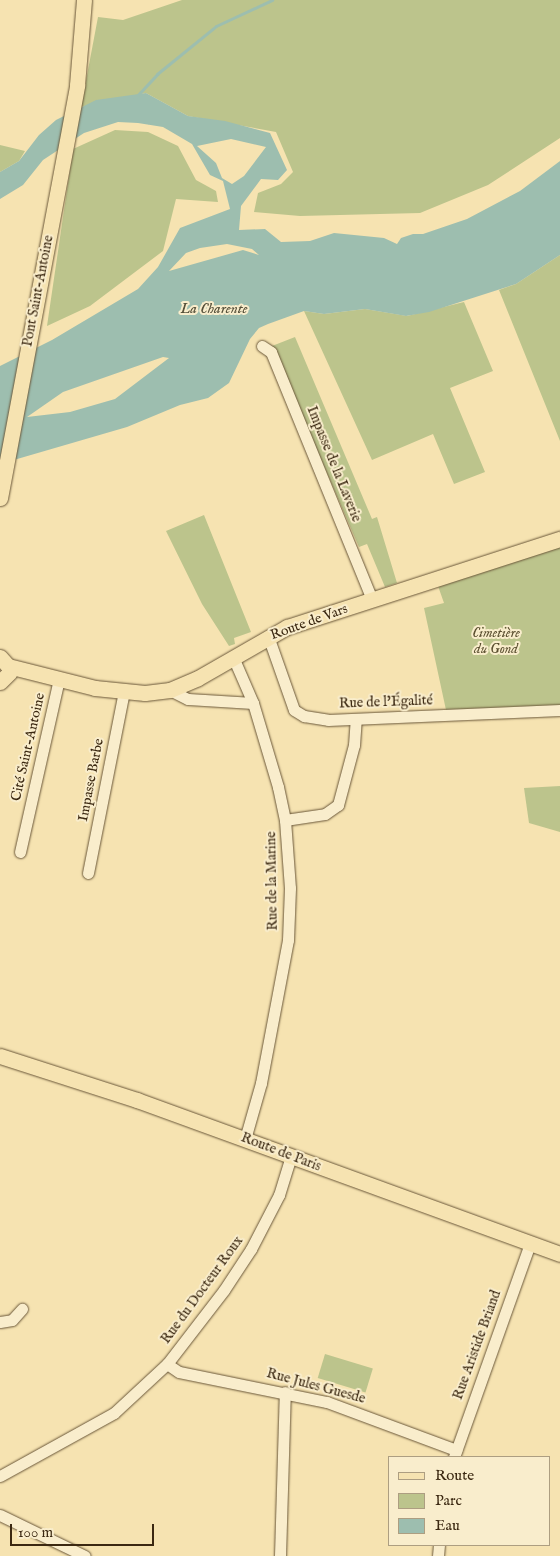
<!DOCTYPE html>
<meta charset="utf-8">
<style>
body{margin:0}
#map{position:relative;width:560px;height:1556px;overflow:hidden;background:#f6e3b1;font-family:"IM FELL English",serif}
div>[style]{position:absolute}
.green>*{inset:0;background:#bcc48c;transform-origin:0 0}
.water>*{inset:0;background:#9dbeaf}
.stream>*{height:3px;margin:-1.5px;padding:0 1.5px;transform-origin:1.5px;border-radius:1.5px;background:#9dbeaf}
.roads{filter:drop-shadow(0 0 1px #6a5739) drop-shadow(0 0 1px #6a5739)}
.minor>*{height:11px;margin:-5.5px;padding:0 5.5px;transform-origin:5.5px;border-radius:5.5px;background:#f9edcc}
.major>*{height:15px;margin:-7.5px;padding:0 7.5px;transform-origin:7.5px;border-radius:7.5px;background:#f6e3b1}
span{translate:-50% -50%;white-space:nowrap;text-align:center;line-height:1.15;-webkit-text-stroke:4px #f9edcc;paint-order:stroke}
.street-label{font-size:14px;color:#3b2811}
.park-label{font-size:14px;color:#5b4f30;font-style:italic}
.water-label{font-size:15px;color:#544e38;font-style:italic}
.legend{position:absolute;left:388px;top:1456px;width:162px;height:90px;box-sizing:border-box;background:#f9edcc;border:1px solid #ad9e81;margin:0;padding:6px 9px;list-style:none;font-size:15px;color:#3b2811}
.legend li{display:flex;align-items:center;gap:10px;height:25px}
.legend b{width:25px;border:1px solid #ad9e81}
.scale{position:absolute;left:10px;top:1524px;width:144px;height:22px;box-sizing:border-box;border:2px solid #3b2811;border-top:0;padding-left:6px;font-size:15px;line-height:18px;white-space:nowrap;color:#3b2811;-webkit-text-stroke:4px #f9edcc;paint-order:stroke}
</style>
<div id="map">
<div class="green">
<div style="clip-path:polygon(182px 0,560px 0,560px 138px,488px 185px,420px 213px,300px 216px,254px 212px,258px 193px,281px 184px,293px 172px,276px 132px,188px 116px,146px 93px,81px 107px,98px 17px,123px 20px)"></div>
<div style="clip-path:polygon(115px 130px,148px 132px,178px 146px,196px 180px,216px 191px,218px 202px,176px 199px,163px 251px,90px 306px,47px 326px,73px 149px)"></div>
<div style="clip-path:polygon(0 145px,25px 151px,19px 161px,0 172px)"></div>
<div style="clip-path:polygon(560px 255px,560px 441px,499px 290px,516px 284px)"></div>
<div style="clip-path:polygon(464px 302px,493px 371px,450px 388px,485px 472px,454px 484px,433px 434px,372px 460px,304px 311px,324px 314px,365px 309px,407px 316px)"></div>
<div style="clip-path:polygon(295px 337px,372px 519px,377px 517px,397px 583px,385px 587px,367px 544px,359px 547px,272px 346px)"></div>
<div style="clip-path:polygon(204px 515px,251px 632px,234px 638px,235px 644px,229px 646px,202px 604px,166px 531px)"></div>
<div style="clip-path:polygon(560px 545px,560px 706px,446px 710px,424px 608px,444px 603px,438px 586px)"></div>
<div style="clip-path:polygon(560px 786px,560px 832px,529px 823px,524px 788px)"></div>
<div style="left:325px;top:1354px;width:50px;height:25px;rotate:17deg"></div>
</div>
<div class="water">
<div style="clip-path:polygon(evenodd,146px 93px,188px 116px,225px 121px,270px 133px,287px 170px,278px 180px,261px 179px,241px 206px,239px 230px,265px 229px,281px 242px,310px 241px,334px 233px,384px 238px,397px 244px,401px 238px,413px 234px,423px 234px,467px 219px,520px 191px,560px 161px,560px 255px,516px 284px,429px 312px,406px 316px,365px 309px,324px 314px,304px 311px,268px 324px,259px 328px,250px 339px,229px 383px,208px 398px,180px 405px,127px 427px,0 464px,0 366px,52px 340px,138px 289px,158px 267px,180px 228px,230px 209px,223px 181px,210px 175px,192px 144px,163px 127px,138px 123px,118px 122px,84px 133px,43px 160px,23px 185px,0 199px,0 172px,19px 161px,39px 135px,56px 120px,96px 100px,146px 93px,231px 139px,266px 147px,244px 176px,232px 184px,222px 178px,216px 163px,197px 146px,231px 139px,146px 93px,227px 244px,252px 249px,259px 255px,243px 250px,169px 271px,186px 253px,200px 248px,227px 244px,146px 93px,163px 357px,169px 358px,115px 399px,70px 412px,27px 417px,63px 392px,163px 357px)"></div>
</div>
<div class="stream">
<div style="left:135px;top:98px;width:33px;rotate:-47deg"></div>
<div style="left:157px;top:74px;width:76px;rotate:-39.1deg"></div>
<div style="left:216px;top:26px;width:62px;rotate:-24.9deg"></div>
</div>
<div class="roads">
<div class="minor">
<div style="left:262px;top:346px;width:11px;rotate:34deg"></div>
<div style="left:271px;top:352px;width:267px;rotate:67.8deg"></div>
<div style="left:268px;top:636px;width:78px;rotate:70.6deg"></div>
<div style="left:294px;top:710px;width:12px;rotate:31deg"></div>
<div style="left:304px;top:716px;width:24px;rotate:9deg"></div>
<div style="left:328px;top:720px;width:232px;rotate:-2.5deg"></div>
<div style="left:233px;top:657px;width:50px;rotate:66.5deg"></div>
<div style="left:253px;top:703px;width:88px;rotate:73.4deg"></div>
<div style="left:278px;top:787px;width:34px;rotate:78deg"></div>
<div style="left:285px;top:820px;width:68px;rotate:85.8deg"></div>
<div style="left:290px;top:888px;width:52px;rotate:92.2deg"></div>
<div style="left:288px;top:940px;width:146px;rotate:100.7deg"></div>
<div style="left:261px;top:1083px;width:58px;rotate:105.9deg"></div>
<div style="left:170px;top:690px;width:20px;rotate:27deg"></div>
<div style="left:188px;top:699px;width:65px;rotate:3.5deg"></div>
<div style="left:285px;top:820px;width:40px;rotate:-8.5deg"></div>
<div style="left:325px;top:814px;width:16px;rotate:-35deg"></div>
<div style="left:338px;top:805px;width:62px;rotate:-75.1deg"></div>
<div style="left:354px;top:745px;width:26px;rotate:-86deg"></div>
<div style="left:20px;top:852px;width:177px;rotate:-77.3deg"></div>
<div style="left:88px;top:873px;width:185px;rotate:-78.8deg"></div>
<div style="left:0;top:1322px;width:12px;rotate:-9deg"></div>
<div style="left:12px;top:1320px;width:15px;rotate:-48deg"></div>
<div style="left:167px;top:1364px;width:14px;rotate:34deg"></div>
<div style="left:179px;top:1372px;width:151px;rotate:11.5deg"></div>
<div style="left:327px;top:1402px;width:138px;rotate:20.4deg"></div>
<div style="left:454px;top:1457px;width:226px;rotate:-70.4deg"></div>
<div style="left:0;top:1476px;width:130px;rotate:-28.9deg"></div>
<div style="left:114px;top:1413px;width:72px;rotate:-42.8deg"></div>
<div style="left:167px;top:1364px;width:93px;rotate:-52.4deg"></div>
<div style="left:224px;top:1290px;width:49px;rotate:-56.6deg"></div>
<div style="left:251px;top:1249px;width:61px;rotate:-62.6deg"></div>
<div style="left:279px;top:1195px;width:41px;rotate:-72.9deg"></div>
<div style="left:0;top:1515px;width:94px;rotate:25.8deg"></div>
<div style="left:280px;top:1556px;width:164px;rotate:-88.3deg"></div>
<div style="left:438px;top:1556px;width:11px;rotate:-85deg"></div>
</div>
<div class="major">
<div style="left:0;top:498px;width:420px;rotate:-79.4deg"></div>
<div style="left:77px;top:85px;width:85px;rotate:-85.3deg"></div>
<div style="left:0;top:657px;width:12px;rotate:48deg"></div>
<div style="left:8px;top:666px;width:90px;rotate:14.2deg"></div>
<div style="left:95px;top:688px;width:50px;rotate:5.7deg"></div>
<div style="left:145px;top:693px;width:25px;rotate:-7deg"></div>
<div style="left:170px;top:690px;width:30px;rotate:-23deg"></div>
<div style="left:198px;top:678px;width:103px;rotate:-29.8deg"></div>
<div style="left:287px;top:627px;width:287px;rotate:-17.9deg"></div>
<div style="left:0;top:682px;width:14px;rotate:-45deg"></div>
<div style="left:0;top:1056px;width:144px;rotate:17.8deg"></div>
<div style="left:137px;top:1100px;width:450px;rotate:20deg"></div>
</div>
</div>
<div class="street-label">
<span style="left:38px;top:291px;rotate:-79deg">Pont Saint-Antoine</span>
<span style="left:334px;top:464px;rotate:68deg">Impasse de la Laverie</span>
<span style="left:309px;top:622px;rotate:-20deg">Route de Vars</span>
<span style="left:386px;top:702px;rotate:-2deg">Rue de l'Égalité</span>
<span style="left:28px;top:747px;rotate:-77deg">Cité Saint-Antoine</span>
<span style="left:91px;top:780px;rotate:-79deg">Impasse Barbe</span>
<span style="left:272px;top:881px;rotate:-91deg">Rue de la Marine</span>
<span style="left:281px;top:1152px;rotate:21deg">Route de Paris</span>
<span style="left:202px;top:1290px;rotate:-54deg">Rue du Docteur Roux</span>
<span style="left:477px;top:1345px;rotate:-70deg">Rue Aristide Briand</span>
<span style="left:316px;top:1386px;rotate:15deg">Rue Jules Guesde</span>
</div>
<div class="park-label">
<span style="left:496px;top:641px">Cimetière<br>du Gond</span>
</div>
<div class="water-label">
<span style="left:214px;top:309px">La Charente</span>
</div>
<ul class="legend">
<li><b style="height:6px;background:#f6e3b1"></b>Route</li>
<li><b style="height:14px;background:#bcc48c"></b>Parc</li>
<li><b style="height:14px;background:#9dbeaf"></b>Eau</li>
</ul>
<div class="scale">100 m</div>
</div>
